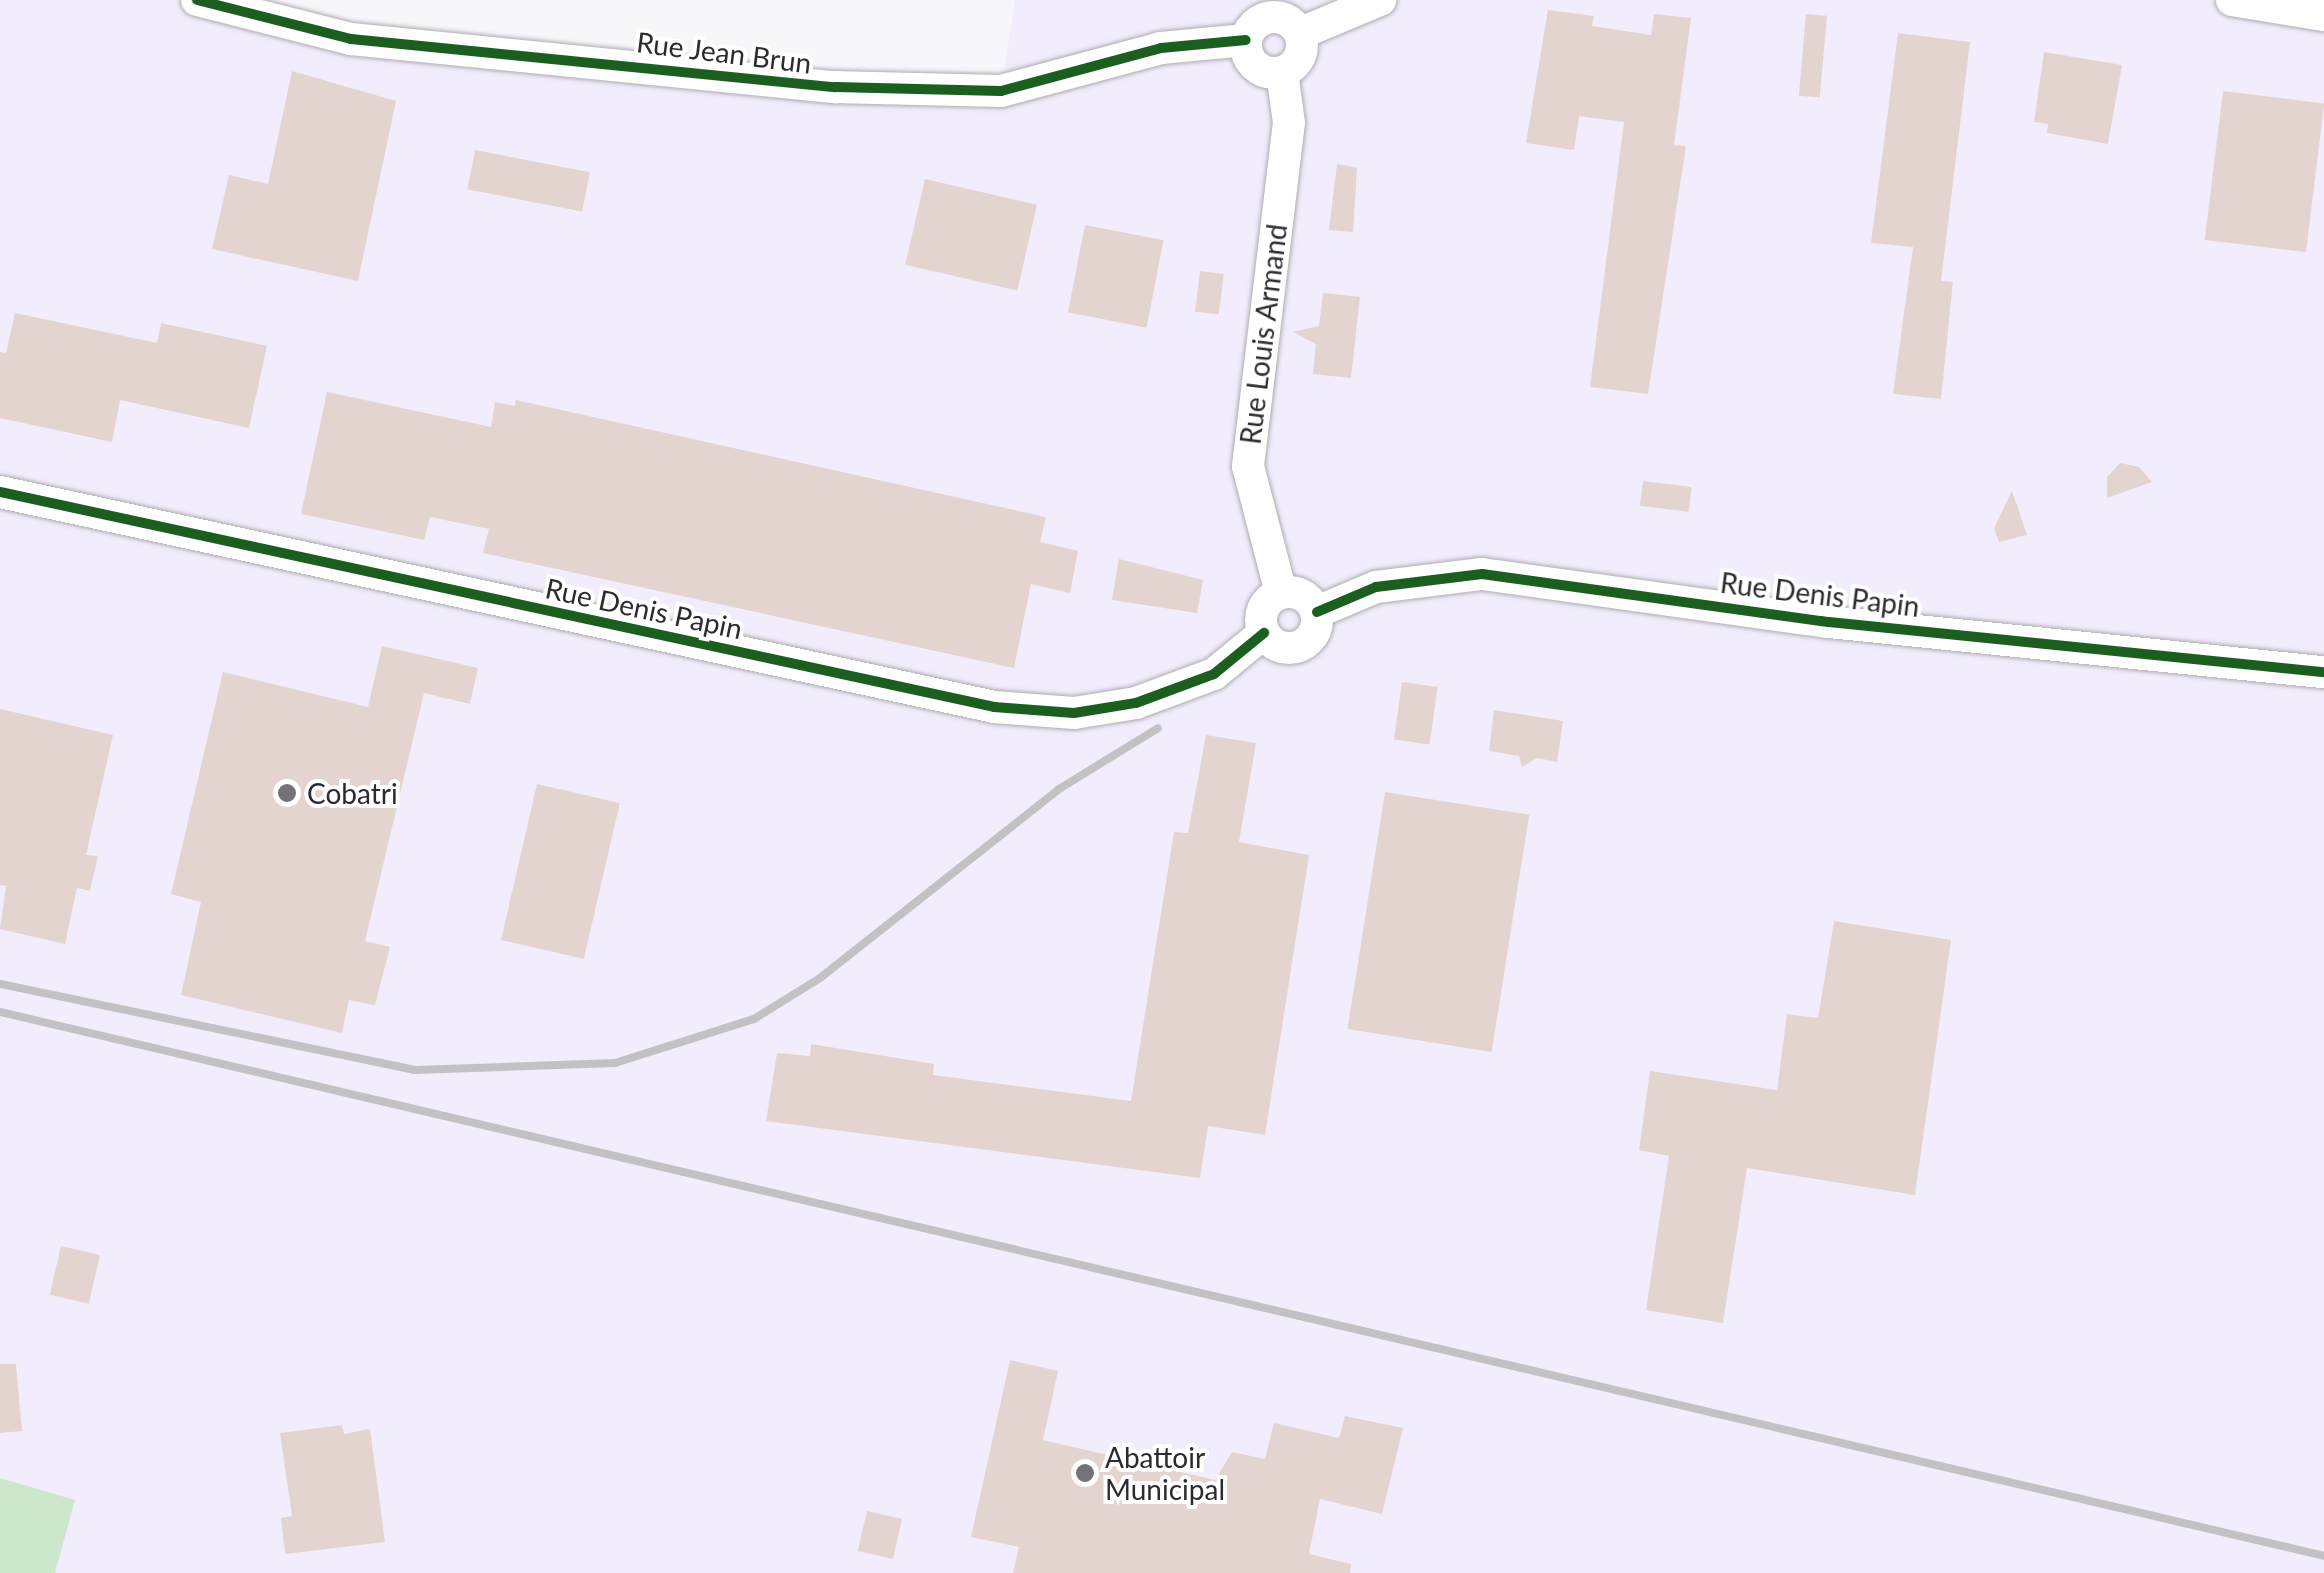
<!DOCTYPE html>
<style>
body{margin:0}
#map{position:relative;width:2324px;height:1573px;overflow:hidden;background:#f7f6fa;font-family:Lato,sans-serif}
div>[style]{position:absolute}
.built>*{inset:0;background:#f2edfc}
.green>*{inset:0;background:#cce7cc}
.building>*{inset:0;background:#e4d4cf;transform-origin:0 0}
.roads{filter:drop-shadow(0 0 2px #aeacb2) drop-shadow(0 0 2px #aeacb2)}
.minor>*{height:32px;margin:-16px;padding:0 16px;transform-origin:16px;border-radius:16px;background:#fefefe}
.minor>.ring{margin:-16px;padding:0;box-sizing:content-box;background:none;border:32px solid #fefefe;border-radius:50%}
.rail>*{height:8px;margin:-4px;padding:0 4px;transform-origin:4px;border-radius:4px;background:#c2c2c4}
.cycleway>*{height:10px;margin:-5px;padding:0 5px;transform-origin:5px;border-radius:5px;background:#1b5e20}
.dots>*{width:28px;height:28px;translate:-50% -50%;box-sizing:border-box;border:5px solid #fff;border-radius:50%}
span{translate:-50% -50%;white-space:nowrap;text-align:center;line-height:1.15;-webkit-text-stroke:8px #fff;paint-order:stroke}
.street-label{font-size:28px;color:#2d2a32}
.poi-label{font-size:28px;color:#2d2a32}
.left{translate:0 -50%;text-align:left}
</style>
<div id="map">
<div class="built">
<div style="clip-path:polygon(0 0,217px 0,351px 39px,1001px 90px,1015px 0,2324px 0,2324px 1573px,0 1573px)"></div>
</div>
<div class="green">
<div style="clip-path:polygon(0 1478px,75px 1500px,55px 1573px,0 1573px)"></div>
</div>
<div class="building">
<div style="clip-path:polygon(1548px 10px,1594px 16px,1592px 26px,1651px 35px,1654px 14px,1691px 18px,1674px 145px,1686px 146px,1648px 394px,1590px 387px,1624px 122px,1579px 116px,1574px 150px,1526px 143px)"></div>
<div style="left:1806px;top:14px;width:21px;height:82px;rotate:5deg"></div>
<div style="clip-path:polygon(1898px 33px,1970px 42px,1941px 281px,1953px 282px,1941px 399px,1893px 394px,1913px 247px,1871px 243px)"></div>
<div style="clip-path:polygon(2044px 52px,2122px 65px,2108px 144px,2047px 133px,2048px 124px,2034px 122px)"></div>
<div style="clip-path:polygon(292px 71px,396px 101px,358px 281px,212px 249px,229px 175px,268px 184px)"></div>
<div style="left:2223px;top:91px;width:102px;height:150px;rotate:7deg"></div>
<div style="left:475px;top:150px;width:117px;height:40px;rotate:11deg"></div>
<div style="clip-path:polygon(1337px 164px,1357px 168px,1353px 232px,1329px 230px)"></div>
<div style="left:925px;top:179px;width:115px;height:88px;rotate:13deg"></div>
<div style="left:1085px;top:225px;width:80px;height:89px;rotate:11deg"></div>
<div style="left:1200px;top:271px;width:24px;height:41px;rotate:7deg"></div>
<div style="clip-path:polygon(1323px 293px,1360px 297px,1351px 378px,1313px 374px,1316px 344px,1293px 332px,1319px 326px)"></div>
<div style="clip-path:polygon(15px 313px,157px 343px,161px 323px,267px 346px,249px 428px,120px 400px,112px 442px,0 418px,0 352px,6px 353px)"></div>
<div style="clip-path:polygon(327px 392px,491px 427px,495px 402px,515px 406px,516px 400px,1046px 517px,1040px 542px,1078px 551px,1070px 593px,1031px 584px,1014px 668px,483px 553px,489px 529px,430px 517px,424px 540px,301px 514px)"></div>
<div style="clip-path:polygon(2120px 463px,2139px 467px,2152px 482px,2107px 498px,2107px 477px)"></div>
<div style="left:1643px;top:481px;width:49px;height:25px;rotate:7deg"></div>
<div style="clip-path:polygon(2012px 491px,2027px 535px,1999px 542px,1994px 528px)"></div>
<div style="clip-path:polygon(1119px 559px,1203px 580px,1197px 613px,1112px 600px)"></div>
<div style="clip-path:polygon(382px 646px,478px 668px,470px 704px,424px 693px,365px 941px,390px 947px,375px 1005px,349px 1000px,342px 1033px,181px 995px,201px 902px,171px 894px,223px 672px,368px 707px)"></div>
<div style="left:1402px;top:682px;width:36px;height:58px;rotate:8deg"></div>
<div style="clip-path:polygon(0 709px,113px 735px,86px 855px,98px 856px,90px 891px,77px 888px,65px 944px,0 929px,6px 886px,0 885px)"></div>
<div style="clip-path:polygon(1494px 710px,1563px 721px,1557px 762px,1537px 758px,1522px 767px,1519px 756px,1489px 751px)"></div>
<div style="clip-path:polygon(1206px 735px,1256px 743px,1239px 842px,1309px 855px,1265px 1135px,1208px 1126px,1200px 1178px,766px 1121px,777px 1053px,810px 1056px,811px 1044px,934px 1064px,933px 1075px,1131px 1101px,1174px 832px,1188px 833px)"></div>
<div style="left:537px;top:784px;width:85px;height:160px;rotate:13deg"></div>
<div style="left:1385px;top:792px;width:146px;height:240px;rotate:9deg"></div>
<div style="clip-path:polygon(1834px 921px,1951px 940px,1915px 1195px,1747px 1168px,1723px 1323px,1646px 1310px,1669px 1156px,1639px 1150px,1650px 1071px,1777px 1090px,1787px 1014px,1818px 1018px)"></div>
<div style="left:61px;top:1246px;width:40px;height:50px;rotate:13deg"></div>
<div style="clip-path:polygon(1010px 1360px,1058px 1371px,1043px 1440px,1215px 1480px,1232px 1452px,1265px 1459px,1274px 1423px,1339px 1438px,1345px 1416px,1403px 1428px,1382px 1514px,1320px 1499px,1309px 1554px,1351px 1564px,1350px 1573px,1013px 1573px,1019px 1547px,971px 1537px)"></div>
<div style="clip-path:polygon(0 1364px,16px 1364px,22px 1431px,0 1433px)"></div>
<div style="clip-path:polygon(342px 1425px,344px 1434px,370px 1429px,385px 1542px,285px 1554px,281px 1518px,292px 1516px,280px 1433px)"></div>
<div style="left:867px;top:1511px;width:36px;height:41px;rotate:13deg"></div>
</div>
<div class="roads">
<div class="minor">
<div style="left:197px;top:0;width:159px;rotate:14.2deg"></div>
<div style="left:351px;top:39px;width:487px;rotate:5.7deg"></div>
<div style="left:836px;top:87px;width:165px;rotate:1.4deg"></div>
<div style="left:1001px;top:91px;width:166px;rotate:-15deg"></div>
<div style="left:1161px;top:48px;width:85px;rotate:-5.4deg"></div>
<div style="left:2232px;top:0;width:93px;rotate:9.3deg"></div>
<div class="ring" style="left:1246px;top:17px;width:24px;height:24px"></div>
<div style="left:1301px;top:33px;width:86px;rotate:-22.7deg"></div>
<div style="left:0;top:492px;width:1017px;rotate:12.2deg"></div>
<div style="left:994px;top:707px;width:80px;rotate:4.3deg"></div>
<div style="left:1074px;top:713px;width:63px;rotate:-9.2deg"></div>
<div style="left:1136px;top:703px;width:83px;rotate:-20.4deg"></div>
<div style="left:1214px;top:674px;width:65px;rotate:-39.4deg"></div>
<div class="ring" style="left:1261px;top:592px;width:24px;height:24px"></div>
<div style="left:1281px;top:593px;width:131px;rotate:-104.6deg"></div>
<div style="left:1248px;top:466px;width:345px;rotate:-83.2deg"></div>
<div style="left:1289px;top:123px;width:51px;rotate:-97.8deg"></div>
<div style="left:1317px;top:612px;width:64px;rotate:-23deg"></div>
<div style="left:1376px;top:587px;width:107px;rotate:-7deg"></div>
<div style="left:1482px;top:574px;width:350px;rotate:7.9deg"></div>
<div style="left:1829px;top:622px;width:498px;rotate:5.8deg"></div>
</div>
</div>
<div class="rail">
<div style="left:0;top:984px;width:424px;rotate:11.7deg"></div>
<div style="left:415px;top:1070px;width:200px;rotate:-2deg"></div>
<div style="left:615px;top:1063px;width:146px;rotate:-17.6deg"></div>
<div style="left:754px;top:1019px;width:78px;rotate:-31.8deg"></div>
<div style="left:820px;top:978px;width:305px;rotate:-38.3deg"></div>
<div style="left:1059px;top:789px;width:116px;rotate:-31.6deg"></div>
<div style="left:0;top:1012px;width:2387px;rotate:13.17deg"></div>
</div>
<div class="cycleway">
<div style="left:197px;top:0;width:159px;rotate:14.2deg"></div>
<div style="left:351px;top:39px;width:487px;rotate:5.7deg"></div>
<div style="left:836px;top:87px;width:165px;rotate:1.4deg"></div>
<div style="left:1001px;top:91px;width:166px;rotate:-15deg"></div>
<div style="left:1161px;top:48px;width:85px;rotate:-5.4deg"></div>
<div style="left:0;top:492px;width:1017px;rotate:12.2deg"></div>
<div style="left:994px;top:707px;width:80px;rotate:4.3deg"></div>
<div style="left:1074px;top:713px;width:63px;rotate:-9.2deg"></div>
<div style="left:1136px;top:703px;width:83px;rotate:-20.4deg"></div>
<div style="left:1214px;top:674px;width:65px;rotate:-39.4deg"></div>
<div style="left:1317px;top:612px;width:64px;rotate:-23deg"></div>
<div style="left:1376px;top:587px;width:107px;rotate:-7deg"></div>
<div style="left:1482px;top:574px;width:350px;rotate:7.9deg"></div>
<div style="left:1829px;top:622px;width:498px;rotate:5.8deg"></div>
</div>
<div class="dots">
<div style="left:287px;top:793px;background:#747178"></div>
<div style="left:1085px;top:1473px;background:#747178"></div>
</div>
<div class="street-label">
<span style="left:724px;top:52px;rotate:7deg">Rue Jean Brun</span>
<span style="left:1263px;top:334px;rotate:-83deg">Rue Louis Armand</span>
<span style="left:1820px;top:594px;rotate:7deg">Rue Denis Papin</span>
<span style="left:644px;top:608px;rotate:12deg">Rue Denis Papin</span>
</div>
<div class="poi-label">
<span class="left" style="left:307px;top:793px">Cobatri</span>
<span class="left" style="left:1105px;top:1473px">Abattoir<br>Municipal</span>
</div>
</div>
